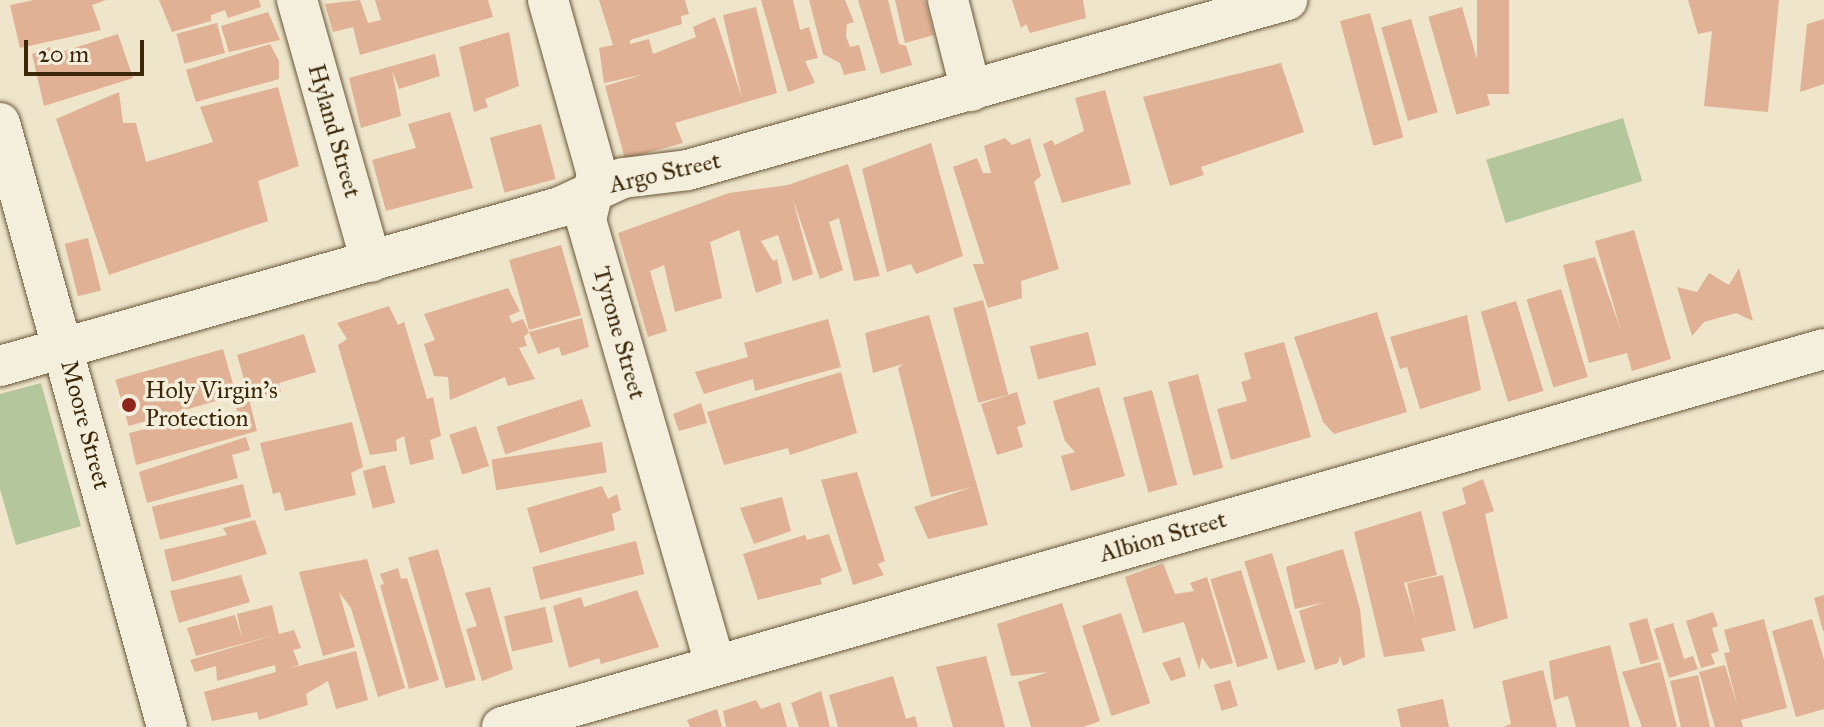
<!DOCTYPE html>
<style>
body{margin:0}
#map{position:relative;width:1824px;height:727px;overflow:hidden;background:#eee5ca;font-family:"IM FELL Great Primer",serif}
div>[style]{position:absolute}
.green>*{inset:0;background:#b4c69b;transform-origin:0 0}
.building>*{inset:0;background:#e0b194;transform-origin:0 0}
.roads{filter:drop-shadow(0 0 2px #685738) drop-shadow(0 0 2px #685738)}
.street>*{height:40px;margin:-20px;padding:0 20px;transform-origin:20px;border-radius:20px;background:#f4eedd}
.dots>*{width:22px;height:22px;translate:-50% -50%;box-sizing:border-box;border:4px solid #f4eedd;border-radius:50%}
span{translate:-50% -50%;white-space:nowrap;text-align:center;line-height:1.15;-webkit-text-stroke:7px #f4eedd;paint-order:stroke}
.street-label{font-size:24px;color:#3c2808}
.poi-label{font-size:24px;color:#3c2808}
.left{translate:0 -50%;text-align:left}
.scale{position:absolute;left:24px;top:40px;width:120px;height:36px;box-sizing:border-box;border:4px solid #3c2808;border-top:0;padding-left:10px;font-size:24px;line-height:28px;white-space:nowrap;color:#3c2808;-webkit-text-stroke:6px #f4eedd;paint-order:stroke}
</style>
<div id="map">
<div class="green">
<div style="left:1623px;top:118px;width:66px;height:143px;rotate:73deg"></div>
<div style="clip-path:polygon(41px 383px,81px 526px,16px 545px,0 489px,0 394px)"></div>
</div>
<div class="building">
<div style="clip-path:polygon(34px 0,106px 0,92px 5px,101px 30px,20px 48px,10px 5px)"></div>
<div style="clip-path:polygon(159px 0,259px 0,261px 7px,228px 18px,225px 10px,211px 15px,211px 21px,172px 32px)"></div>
<div style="clip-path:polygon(360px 0,368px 23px,381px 20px,375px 0,488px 0,493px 17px,360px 55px,353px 27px,333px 32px,325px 4px)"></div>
<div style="clip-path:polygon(599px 0,685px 0,689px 14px,681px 16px,682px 24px,630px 40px,630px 44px,649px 39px,653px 54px,696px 37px,693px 27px,715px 17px,742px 98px,723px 15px,756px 7px,777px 93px,675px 123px,683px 143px,625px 159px,605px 86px,645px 74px,604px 83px,599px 48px,613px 45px)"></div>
<div style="clip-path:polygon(761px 0,793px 0,800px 30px,809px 27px,818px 58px,805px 61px,815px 83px,788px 92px)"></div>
<div style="clip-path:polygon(809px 0,845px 0,854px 22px,847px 24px,846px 36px,850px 47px,859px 45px,866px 70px,844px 75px,840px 63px,823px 54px)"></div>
<div style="clip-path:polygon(858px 0,888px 0,899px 44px,906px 46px,912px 65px,881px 74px)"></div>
<div style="clip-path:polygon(895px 0,925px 0,934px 35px,905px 43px)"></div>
<div style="clip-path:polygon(1012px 0,1083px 0,1086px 18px,1030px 33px,1026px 24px,1021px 28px)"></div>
<div style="left:1477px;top:0;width:32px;height:94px"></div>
<div style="clip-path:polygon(1688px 0,1779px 0,1768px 112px,1704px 106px,1712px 31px,1698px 34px)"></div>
<div style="left:1462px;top:7px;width:102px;height:35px;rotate:74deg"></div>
<div style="clip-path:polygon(268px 12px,280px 40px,229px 52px,221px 26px)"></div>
<div style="left:1370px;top:13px;width:129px;height:31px;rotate:75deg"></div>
<div style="left:1411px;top:19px;width:97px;height:31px;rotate:74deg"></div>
<div style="clip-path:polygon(1824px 19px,1824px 84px,1800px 92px,1807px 24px)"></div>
<div style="left:217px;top:23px;width:31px;height:42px;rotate:75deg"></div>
<div style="clip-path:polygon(509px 32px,519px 86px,485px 99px,488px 107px,474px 112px,459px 47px)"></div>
<div style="clip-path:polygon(118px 34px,133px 78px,44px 106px,32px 54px,50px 47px,52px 55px)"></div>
<div style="clip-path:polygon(270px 44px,279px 61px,279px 79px,196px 102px,186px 70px)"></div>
<div style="clip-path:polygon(435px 54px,440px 76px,399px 89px,392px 70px,401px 116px,361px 128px,349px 78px)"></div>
<div style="clip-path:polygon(1281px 63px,1304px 132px,1201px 167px,1204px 175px,1170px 186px,1143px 97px)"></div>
<div style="clip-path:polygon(278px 87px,299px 166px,258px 181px,268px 221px,109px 275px,56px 119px,119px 92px,123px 123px,136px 123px,146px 162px,213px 142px,200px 107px)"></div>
<div style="clip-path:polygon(1105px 90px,1131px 184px,1062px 203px,1043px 144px,1052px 140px,1055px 145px,1084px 131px,1075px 98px)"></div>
<div style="clip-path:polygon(450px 112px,473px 188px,386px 211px,372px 160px,416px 148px,408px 124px)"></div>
<div style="left:541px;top:124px;width:57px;height:53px;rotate:75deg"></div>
<div style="clip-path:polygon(1005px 138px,1012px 145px,1030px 138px,1041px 176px,1034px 182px,1059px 269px,1021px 281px,1022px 298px,988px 308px,973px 264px,984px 264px,953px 167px,977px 158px,983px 173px,991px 173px,984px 146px)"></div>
<div style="clip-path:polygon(931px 143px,963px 256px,916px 274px,911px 264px,887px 272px,862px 169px)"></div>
<div style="clip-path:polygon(848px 164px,880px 276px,854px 281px,839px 218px,829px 222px,843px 270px,820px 279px,792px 196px,813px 274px,793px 281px,778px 235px,761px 241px,773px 261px,777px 259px,782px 283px,756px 293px,739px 230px,710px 242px,722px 298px,675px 312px,664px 265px,650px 271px,667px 331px,648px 337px,618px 233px,729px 193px,788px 185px)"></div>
<div style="clip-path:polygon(1634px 230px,1671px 359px,1632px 371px,1627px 353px,1589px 363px,1563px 265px,1595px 257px,1621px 331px,1595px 241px)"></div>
<div style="left:88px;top:238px;width:54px;height:24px;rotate:76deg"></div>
<div style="left:561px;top:245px;width:73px;height:54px;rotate:74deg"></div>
<div style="clip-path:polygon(1739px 268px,1753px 321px,1736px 313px,1704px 322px,1692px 336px,1677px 287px,1697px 292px,1709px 273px,1729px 285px)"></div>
<div style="clip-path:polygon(508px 288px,520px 311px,509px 316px,512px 323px,523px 319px,529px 332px,524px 337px,527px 346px,519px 348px,535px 379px,508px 386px,505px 377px,450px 400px,448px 377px,434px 376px,424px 344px,435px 340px,424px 314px)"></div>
<div style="left:1561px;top:289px;width:92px;height:36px;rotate:73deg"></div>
<div style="left:983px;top:300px;width:98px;height:31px;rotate:75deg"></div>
<div style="left:1516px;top:301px;width:94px;height:37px;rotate:73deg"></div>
<div style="clip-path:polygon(389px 306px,398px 325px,404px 322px,427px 399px,433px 397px,441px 436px,430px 440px,434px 459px,410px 465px,404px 436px,396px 440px,397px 451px,370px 455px,338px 345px,347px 339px,337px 323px)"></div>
<div style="clip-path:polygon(1377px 312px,1407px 412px,1334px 434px,1323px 422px,1294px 337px)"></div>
<div style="clip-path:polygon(929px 315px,988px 525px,928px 539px,914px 507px,972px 487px,931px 497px,898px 368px,903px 364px,873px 373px,865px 333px)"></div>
<div style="clip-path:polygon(1467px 315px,1481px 390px,1420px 409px,1407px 367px,1400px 369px,1390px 337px)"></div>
<div style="clip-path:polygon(582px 318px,589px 347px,562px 356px,559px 347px,538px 354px,529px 332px)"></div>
<div style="clip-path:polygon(828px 319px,841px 367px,755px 391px,753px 379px,704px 394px,695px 372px,748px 357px,744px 343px)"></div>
<div style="left:1088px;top:332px;width:34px;height:60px;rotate:76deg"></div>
<div style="clip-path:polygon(304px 334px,316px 372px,279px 383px,281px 392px,265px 397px,263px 388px,248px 393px,237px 355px)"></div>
<div style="clip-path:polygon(1284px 342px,1311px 437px,1231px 460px,1217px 409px,1247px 401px,1241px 382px,1251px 379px,1244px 353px)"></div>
<div style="left:223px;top:349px;width:48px;height:112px;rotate:74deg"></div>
<div style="clip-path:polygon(841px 372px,857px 433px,790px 455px,788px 448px,724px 465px,707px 412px)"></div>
<div style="left:1198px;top:374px;width:97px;height:31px;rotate:75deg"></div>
<div style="clip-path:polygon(1099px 387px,1125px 476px,1071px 491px,1061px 456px,1075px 452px,1065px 441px,1053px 401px)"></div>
<div style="left:1152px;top:390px;width:98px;height:30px;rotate:75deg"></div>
<div style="clip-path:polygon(1017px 392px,1026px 424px,1017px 427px,1023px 447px,997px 455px,981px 404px)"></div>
<div style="clip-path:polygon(249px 399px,257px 431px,136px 465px,129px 433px,198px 416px,206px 426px,240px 417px,234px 403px)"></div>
<div style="left:582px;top:399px;width:29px;height:90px;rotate:72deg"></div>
<div style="clip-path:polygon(701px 403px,707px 423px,679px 431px,673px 414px)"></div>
<div style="clip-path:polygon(352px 422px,363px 467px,351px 473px,356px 495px,285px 511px,280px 492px,273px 494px,260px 443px)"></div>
<div style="left:476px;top:426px;width:42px;height:28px;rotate:72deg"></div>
<div style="clip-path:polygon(246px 437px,250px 450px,232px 455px,238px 478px,147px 503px,139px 472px)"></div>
<div style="left:602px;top:442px;width:31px;height:112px;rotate:81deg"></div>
<div style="left:385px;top:465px;width:39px;height:23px;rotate:75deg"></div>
<div style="clip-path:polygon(857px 472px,885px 561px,878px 564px,884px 575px,853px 585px,821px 480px)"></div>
<div style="clip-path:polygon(1483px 479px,1494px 511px,1485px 514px,1508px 618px,1474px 629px,1442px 512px,1466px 504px,1462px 488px)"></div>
<div style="left:243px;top:484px;width:34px;height:94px;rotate:76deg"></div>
<div style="clip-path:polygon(602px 486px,608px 499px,617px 494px,621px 510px,612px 514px,615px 530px,540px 553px,527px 508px)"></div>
<div style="clip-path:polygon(782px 497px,791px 531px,754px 544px,740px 508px)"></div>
<div style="clip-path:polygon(1421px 511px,1437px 575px,1404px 583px,1425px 651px,1384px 657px,1354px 532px)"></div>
<div style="clip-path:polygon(255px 520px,267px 554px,172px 582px,164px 550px,227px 535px,223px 528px)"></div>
<div style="clip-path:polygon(829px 534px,842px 571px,820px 579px,822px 584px,758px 600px,743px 554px,805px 535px,807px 540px)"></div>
<div style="left:636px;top:541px;width:34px;height:107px;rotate:76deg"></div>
<div style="left:438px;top:549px;width:136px;height:31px;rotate:74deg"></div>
<div style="clip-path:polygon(1343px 549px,1360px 609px,1365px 657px,1343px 666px,1340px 656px,1338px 663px,1315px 670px,1299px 611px,1325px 602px,1295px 609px,1286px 567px)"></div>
<div style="left:1272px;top:553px;width:114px;height:29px;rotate:73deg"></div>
<div style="clip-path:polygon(367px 559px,405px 688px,378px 697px,351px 608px,339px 592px,355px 647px,323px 656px,299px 572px)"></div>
<div style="clip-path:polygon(1163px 563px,1175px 594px,1194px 591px,1190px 583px,1207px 577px,1233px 663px,1210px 669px,1202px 657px,1199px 670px,1184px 622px,1143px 633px,1125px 577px)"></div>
<div style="clip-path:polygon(398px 568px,401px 579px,407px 578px,439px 680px,409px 689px,380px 585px,384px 584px,380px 574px)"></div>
<div style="left:1241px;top:570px;width:92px;height:32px;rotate:73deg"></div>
<div style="clip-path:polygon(241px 575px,250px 602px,179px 623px,170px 591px)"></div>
<div style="left:1443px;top:575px;width:57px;height:37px;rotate:77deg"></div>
<div style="clip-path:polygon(490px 587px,513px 669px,482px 681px,466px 629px,477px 626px,465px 593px)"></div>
<div style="clip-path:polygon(637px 590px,659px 647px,601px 664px,599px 658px,569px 668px,553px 606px,581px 597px,584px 607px)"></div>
<div style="clip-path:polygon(1824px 595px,1824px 631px,1823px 631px,1814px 598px)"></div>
<div style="clip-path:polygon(1062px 603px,1100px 721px,1083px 727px,1031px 727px,1018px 682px,1048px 672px,1011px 676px,997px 624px)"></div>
<div style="clip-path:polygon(272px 605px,279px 634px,294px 630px,301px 648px,293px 650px,299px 665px,287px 669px,356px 651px,368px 700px,336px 709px,328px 681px,306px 694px,308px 705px,259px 720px,257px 712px,212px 721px,204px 692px,276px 672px,275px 665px,217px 681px,216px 666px,195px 672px,190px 660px,275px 635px,196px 656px,187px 628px,235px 615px,242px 638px,237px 614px)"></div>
<div style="left:545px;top:607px;width:36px;height:42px;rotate:77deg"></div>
<div style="clip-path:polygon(1713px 612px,1718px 626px,1712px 628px,1719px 651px,1711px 654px,1715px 664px,1701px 668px,1686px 621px)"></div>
<div style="left:1121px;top:613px;width:95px;height:41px;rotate:72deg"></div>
<div style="left:1647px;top:618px;width:43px;height:19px;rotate:74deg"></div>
<div style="clip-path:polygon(1764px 619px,1787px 708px,1741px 720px,1743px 727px,1715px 727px,1699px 672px,1725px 665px,1738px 708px,1724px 653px,1730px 652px,1724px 630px)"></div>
<div style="clip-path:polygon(1812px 619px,1824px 660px,1824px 709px,1796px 717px,1772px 631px)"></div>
<div style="clip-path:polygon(1673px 623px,1684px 659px,1693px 656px,1698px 669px,1669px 678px,1654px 629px)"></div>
<div style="clip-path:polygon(1610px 645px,1630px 727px,1576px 727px,1568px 696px,1554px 700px,1549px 661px)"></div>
<div style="clip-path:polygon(986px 656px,1005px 727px,953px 727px,936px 667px)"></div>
<div style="clip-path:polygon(1180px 657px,1186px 676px,1171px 681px,1162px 663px)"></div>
<div style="clip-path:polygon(1660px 662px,1677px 727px,1642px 727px,1622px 672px)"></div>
<div style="clip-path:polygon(1543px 670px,1557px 727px,1503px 727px,1511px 724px,1502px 681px)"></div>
<div style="clip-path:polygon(1698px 675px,1710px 727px,1681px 727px,1670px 681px)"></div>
<div style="clip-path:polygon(893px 676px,906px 719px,915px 716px,918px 727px,838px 727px,829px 695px)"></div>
<div style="left:1230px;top:680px;width:27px;height:17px;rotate:73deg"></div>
<div style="clip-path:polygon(821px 691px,830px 727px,799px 727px,791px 703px)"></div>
<div style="clip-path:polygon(1443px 699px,1449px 727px,1401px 727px,1397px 709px)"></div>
<div style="clip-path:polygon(756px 700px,761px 709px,780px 702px,787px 727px,726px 727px,723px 711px)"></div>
<div style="clip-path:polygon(717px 709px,722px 727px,690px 727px,687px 720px)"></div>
</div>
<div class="roads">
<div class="street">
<div style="left:297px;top:0;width:272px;rotate:74.2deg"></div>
<div style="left:548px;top:0;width:181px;rotate:74.3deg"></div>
<div style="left:597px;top:174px;width:47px;rotate:103.4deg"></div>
<div style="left:586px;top:220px;width:463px;rotate:73.8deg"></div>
<div style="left:948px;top:0;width:94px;rotate:75.8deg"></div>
<div style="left:0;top:123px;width:627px;rotate:74.54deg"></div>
<div style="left:0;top:366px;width:582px;rotate:-15.85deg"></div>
<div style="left:560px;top:207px;width:69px;rotate:-24.7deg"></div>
<div style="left:623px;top:178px;width:65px;rotate:-7deg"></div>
<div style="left:688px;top:170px;width:623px;rotate:-15.84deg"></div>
<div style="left:502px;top:727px;width:1375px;rotate:-15.96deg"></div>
</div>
</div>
<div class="dots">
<div style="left:129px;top:405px;background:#8f2418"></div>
</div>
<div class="street-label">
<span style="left:334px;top:131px;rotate:74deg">Hyland Street</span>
<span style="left:665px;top:173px;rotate:-13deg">Argo Street</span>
<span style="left:619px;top:333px;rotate:74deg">Tyrone Street</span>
<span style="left:85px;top:425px;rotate:75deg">Moore Street</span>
<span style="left:1163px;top:537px;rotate:-16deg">Albion Street</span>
</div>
<div class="poi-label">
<span class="left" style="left:145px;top:405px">Holy Virgin's<br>Protection</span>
</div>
<div class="scale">20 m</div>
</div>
